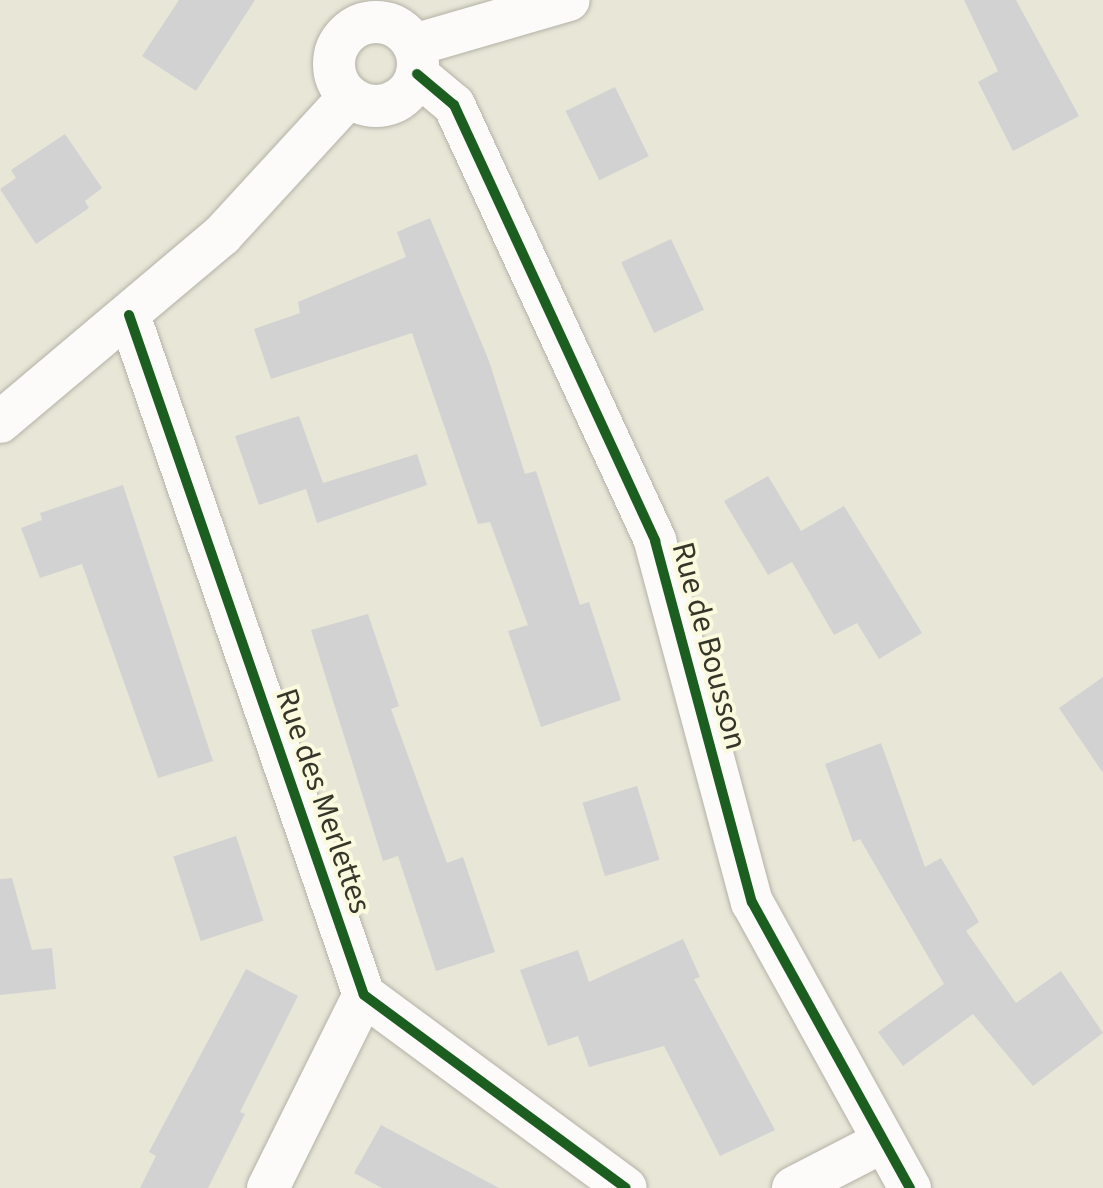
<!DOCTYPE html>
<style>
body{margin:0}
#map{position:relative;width:1103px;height:1188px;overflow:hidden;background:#e8e6d7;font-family:"Source Sans 3",sans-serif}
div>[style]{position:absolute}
.building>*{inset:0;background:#d3d2d2;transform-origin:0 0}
.roads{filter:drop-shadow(0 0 2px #b3b2a7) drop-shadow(0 0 2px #b3b2a7)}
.minor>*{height:42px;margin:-21px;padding:0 21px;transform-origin:21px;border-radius:21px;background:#fcfbf9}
.minor>.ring{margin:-21px;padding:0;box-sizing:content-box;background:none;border:42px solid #fcfbf9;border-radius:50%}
.cycleway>*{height:10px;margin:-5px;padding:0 5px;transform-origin:5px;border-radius:5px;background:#1b5e20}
span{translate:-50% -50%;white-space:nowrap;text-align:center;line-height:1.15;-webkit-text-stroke:8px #fbfade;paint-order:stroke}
.street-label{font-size:32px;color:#35352a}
</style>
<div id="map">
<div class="building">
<div style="clip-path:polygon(179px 0,255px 0,196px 91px,142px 56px)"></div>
<div style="clip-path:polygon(964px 0,1016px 0,1079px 116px,1013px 151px,978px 82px,998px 71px)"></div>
<div style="left:615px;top:87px;width:77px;height:55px;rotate:64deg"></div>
<div style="clip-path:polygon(65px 134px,102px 188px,85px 201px,89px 208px,36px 244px,0 189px,16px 178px,11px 170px)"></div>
<div style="clip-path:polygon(430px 218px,489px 361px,525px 474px,536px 471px,580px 605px,589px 602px,621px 700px,541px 727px,508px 631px,528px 625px,490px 522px,478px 524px,412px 333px,271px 379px,254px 329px,300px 313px,298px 302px,406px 257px,397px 232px)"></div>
<div style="left:671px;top:239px;width:78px;height:55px;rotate:65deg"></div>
<div style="clip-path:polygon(299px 416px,323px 483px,417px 454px,427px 485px,317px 523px,306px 489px,259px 505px,235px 436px)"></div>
<div style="clip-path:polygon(768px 476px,801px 531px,844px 506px,922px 633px,879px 659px,857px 623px,834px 635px,792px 562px,768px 575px,724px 501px)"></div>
<div style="clip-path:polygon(123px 485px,213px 761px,158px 778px,82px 564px,40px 578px,21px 528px,42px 520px,40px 513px)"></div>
<div style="clip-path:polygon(368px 614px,399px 706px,391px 709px,447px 863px,463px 857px,495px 952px,436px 971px,398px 856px,383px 861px,311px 630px)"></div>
<div style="clip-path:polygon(1103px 677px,1103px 773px,1059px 708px)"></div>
<div style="clip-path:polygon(881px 743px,925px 867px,941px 858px,979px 922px,966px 931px,1016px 1003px,1061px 971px,1103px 1033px,1033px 1086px,973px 1014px,903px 1066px,878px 1032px,944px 984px,860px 839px,853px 842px,825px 764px)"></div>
<div style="left:637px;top:786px;width:77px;height:57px;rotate:73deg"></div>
<div style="left:236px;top:836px;width:89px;height:66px;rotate:72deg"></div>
<div style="clip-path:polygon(12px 878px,32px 950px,52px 948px,56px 989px,0 995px,0 879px)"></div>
<div style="clip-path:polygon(683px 939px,700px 977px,694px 979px,775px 1130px,720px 1156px,664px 1046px,589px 1067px,578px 1036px,548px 1046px,520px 970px,578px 950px,589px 982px)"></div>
<div style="clip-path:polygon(246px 969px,298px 996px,240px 1112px,245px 1114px,208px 1188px,140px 1188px,156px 1156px,149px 1152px)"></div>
<div style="clip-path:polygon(381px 1125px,499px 1188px,382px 1188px,354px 1173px)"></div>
</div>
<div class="roads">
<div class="minor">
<div class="ring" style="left:334px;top:22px;width:42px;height:42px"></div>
<div style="left:414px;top:45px;width:161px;rotate:-16.2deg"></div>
<div style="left:417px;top:74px;width:48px;rotate:40deg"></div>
<div style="left:454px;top:105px;width:480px;rotate:65.2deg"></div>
<div style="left:655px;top:541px;width:374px;rotate:75deg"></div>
<div style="left:752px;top:902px;width:327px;rotate:61.1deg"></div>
<div style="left:129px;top:315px;width:719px;rotate:70.94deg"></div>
<div style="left:364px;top:995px;width:325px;rotate:36.4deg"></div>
<div style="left:0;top:422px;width:290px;rotate:-40.1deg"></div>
<div style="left:222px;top:235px;width:188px;rotate:-47.4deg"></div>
<div style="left:268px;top:1188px;width:216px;rotate:-63.6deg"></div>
<div style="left:793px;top:1188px;width:102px;rotate:-27.3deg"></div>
</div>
</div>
<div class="cycleway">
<div style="left:417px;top:74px;width:48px;rotate:40deg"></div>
<div style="left:454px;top:105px;width:480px;rotate:65.2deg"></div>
<div style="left:655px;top:541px;width:374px;rotate:75deg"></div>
<div style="left:752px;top:902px;width:327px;rotate:61.1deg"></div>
<div style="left:129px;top:315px;width:719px;rotate:70.94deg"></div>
<div style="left:364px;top:995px;width:325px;rotate:36.4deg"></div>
</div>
<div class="street-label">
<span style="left:709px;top:646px;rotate:75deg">Rue de Bousson</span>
<span style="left:323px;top:801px;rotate:71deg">Rue des Merlettes</span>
</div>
</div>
